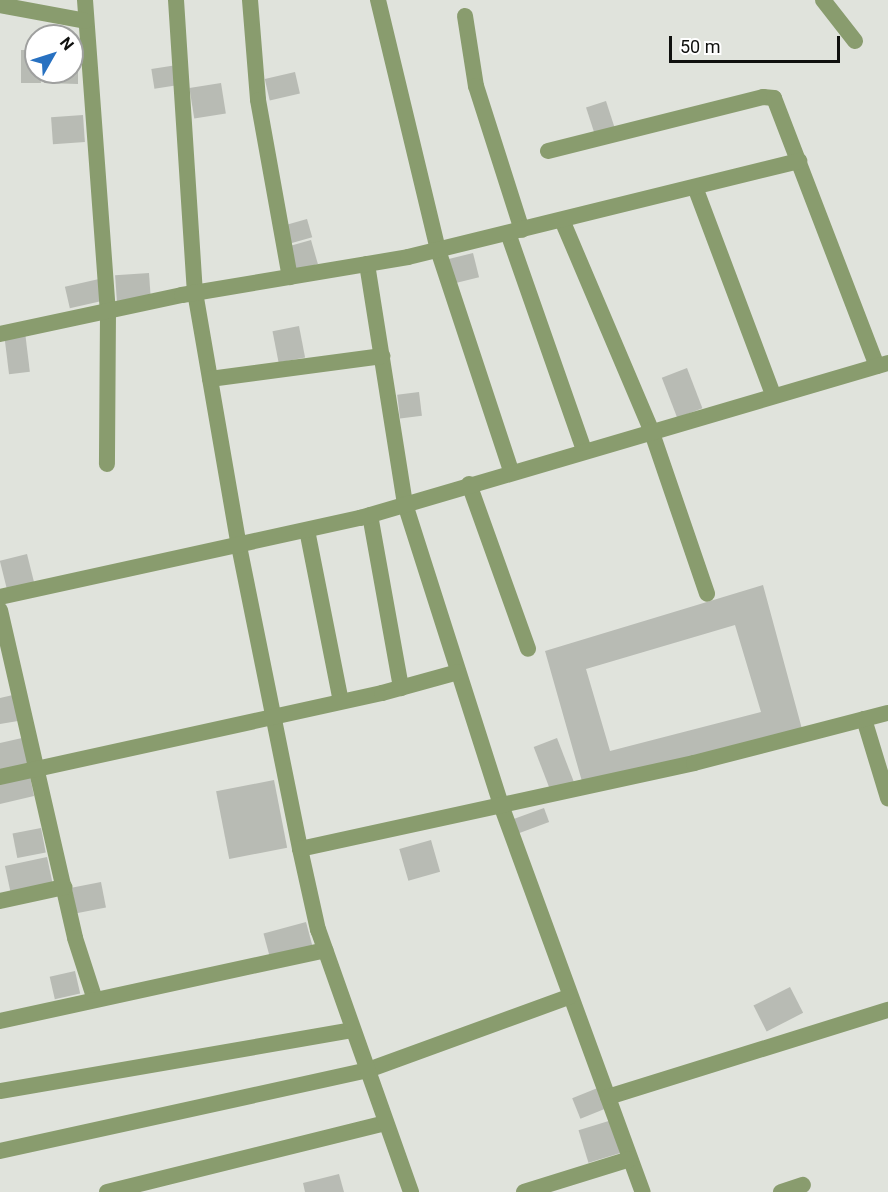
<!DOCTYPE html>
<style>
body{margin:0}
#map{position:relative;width:888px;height:1192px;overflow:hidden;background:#e0e3dc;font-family:Roboto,sans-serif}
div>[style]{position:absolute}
.building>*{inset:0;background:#b8bbb4;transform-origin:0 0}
.minor>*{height:16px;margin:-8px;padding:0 8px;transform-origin:8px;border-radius:8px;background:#899c6e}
span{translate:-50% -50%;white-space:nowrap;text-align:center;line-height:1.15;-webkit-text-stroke:4.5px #fff;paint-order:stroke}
.north{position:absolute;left:24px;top:24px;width:60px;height:60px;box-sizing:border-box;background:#fff;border:2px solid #9fa09f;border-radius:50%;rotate:51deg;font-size:16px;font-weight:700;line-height:24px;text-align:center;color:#10110f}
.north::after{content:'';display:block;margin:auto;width:21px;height:27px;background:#2871c1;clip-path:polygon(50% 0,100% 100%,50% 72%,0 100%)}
.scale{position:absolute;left:669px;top:36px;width:171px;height:27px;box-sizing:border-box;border:3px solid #10110f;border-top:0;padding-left:8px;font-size:18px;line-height:21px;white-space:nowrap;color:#10110f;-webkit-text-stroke:4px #fff;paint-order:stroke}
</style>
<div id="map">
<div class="building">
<div style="clip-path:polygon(21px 50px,36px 50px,41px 83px,21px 83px)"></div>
<div style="clip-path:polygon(72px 51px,78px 51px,78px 84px,44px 83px,45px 72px,72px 72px)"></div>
<div style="left:177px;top:65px;width:20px;height:26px;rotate:81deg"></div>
<div style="left:295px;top:72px;width:22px;height:31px;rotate:77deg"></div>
<div style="left:221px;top:83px;width:31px;height:32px;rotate:81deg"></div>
<div style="left:606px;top:101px;width:28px;height:21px;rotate:72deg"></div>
<div style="left:83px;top:115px;width:27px;height:32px;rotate:86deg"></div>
<div style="left:307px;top:219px;width:19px;height:23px;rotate:74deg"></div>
<div style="left:311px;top:240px;width:25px;height:24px;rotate:74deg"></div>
<div style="left:473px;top:253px;width:25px;height:25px;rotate:76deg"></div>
<div style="left:149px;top:273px;width:26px;height:34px;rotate:86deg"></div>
<div style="left:99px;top:279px;width:22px;height:35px;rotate:77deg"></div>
<div style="left:299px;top:326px;width:32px;height:27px;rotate:79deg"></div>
<div style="left:25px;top:332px;width:40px;height:21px;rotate:83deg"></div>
<div style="left:687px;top:368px;width:43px;height:27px;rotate:69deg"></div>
<div style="left:419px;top:392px;width:24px;height:22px;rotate:83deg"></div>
<div style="left:27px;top:554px;width:32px;height:28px;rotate:76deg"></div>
<div style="clip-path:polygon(evenodd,763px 585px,802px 729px,583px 785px,545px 651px,763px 585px,735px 625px,761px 712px,610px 751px,586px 669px,735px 625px)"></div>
<div style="clip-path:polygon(13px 695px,18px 721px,0 724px,0 698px)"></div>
<div style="clip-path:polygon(22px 738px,29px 766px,0 773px,0 743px)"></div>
<div style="left:557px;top:738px;width:48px;height:25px;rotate:69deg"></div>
<div style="clip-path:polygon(29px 772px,34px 796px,0 804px,0 779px)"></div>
<div style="left:274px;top:780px;width:69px;height:59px;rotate:79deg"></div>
<div style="left:544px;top:808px;width:15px;height:33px;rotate:70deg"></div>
<div style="left:41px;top:828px;width:25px;height:29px;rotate:79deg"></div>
<div style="left:431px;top:840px;width:33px;height:33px;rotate:74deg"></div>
<div style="left:47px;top:857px;width:29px;height:43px;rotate:78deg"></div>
<div style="left:101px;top:882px;width:26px;height:30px;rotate:79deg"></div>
<div style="left:306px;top:922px;width:28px;height:44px;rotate:75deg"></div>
<div style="left:75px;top:971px;width:23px;height:26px;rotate:77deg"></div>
<div style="left:790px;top:987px;width:29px;height:41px;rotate:63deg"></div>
<div style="left:600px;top:1087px;width:22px;height:30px;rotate:68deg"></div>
<div style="left:612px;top:1120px;width:34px;height:35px;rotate:73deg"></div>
<div style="clip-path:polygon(339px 1174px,344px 1192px,305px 1192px,303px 1183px)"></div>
</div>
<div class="minor">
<div style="left:85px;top:0;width:313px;rotate:85.8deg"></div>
<div style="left:108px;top:312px;width:152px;rotate:90.4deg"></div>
<div style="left:176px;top:0;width:293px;rotate:86.3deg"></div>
<div style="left:195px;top:292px;width:258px;rotate:80.2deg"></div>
<div style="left:239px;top:546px;width:309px;rotate:78.6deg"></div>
<div style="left:250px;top:0;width:100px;rotate:85.4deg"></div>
<div style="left:258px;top:100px;width:180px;rotate:79.8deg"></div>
<div style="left:378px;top:0;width:257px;rotate:76.5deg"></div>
<div style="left:438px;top:250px;width:233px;rotate:71.7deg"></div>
<div style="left:823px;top:0;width:52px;rotate:52deg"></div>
<div style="left:0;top:5px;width:87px;rotate:10.5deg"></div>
<div style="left:465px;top:16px;width:71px;rotate:81.1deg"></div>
<div style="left:476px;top:86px;width:151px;rotate:72.3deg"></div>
<div style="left:548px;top:151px;width:222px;rotate:-14.1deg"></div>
<div style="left:763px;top:97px;width:11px;rotate:5deg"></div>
<div style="left:774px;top:98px;width:287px;rotate:69deg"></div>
<div style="left:695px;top:187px;width:222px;rotate:69.4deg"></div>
<div style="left:562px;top:220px;width:228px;rotate:67deg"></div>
<div style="left:651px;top:430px;width:173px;rotate:71.1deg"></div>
<div style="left:508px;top:233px;width:230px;rotate:70.7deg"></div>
<div style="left:367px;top:264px;width:243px;rotate:81deg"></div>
<div style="left:405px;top:504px;width:316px;rotate:72.3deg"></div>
<div style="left:501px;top:805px;width:412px;rotate:69.9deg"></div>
<div style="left:0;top:334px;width:186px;rotate:-12.1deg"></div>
<div style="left:182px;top:295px;width:229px;rotate:-9.5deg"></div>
<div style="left:408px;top:257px;width:403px;rotate:-13.8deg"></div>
<div style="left:210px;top:379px;width:174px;rotate:-7.6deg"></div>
<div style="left:469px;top:484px;width:175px;rotate:70.3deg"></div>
<div style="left:370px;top:515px;width:176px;rotate:79.8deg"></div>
<div style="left:307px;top:530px;width:174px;rotate:78.8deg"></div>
<div style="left:0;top:597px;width:369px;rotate:-12.4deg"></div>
<div style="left:360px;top:518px;width:550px;rotate:-16.36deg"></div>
<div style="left:0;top:610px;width:336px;rotate:77.1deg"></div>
<div style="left:75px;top:938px;width:62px;rotate:72.1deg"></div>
<div style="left:864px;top:719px;width:83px;rotate:73.1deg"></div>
<div style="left:0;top:777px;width:391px;rotate:-12.4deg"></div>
<div style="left:382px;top:693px;width:79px;rotate:-15.4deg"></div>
<div style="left:0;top:901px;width:66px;rotate:-12.3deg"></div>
<div style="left:0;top:1021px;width:333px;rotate:-12.3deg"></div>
<div style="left:0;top:1091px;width:357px;rotate:-9.8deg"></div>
<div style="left:608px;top:1097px;width:293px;rotate:-17.3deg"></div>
<div style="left:0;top:1151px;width:377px;rotate:-12.4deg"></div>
<div style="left:368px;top:1070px;width:214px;rotate:-20deg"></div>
<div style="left:107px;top:1192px;width:287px;rotate:-13.9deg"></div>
<div style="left:411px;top:1192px;width:278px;rotate:-109.5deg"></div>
<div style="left:318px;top:930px;width:83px;rotate:-102.5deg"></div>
<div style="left:300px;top:849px;width:403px;rotate:-12.3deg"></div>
<div style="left:694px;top:763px;width:200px;rotate:-14.5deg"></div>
<div style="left:524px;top:1192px;width:111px;rotate:-17.3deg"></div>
<div style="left:781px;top:1192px;width:23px;rotate:-18deg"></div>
</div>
<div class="north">N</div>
<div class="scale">50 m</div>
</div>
